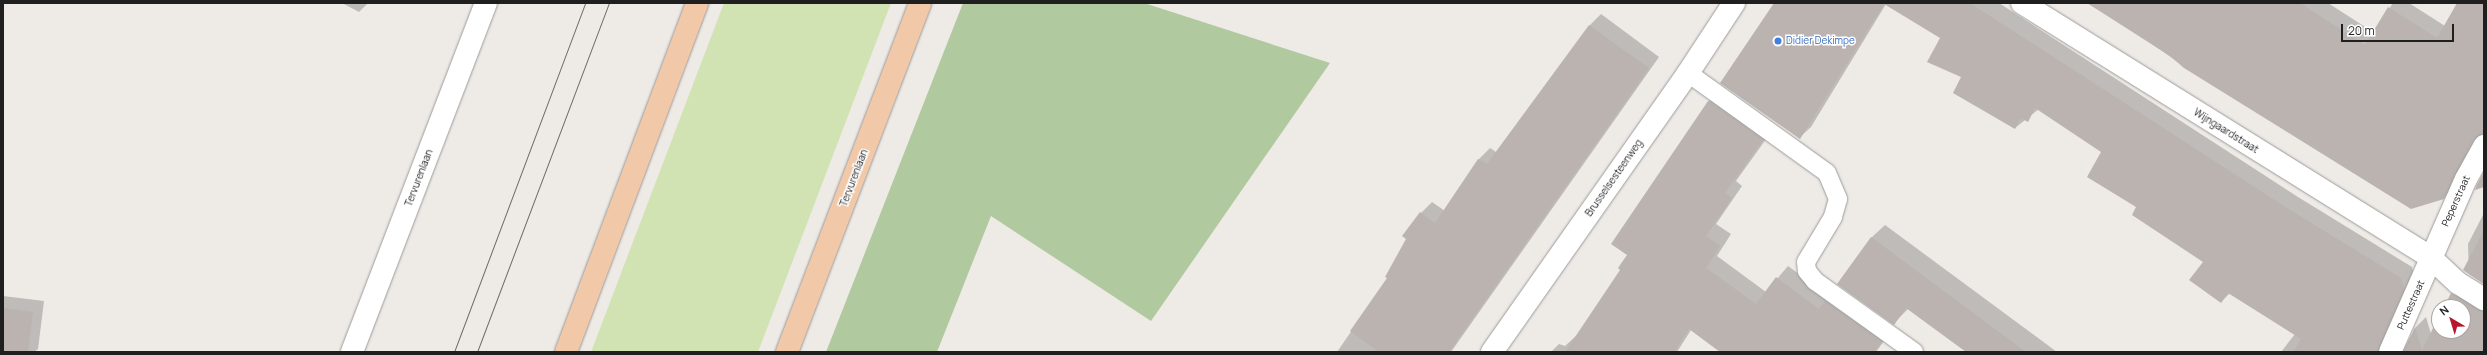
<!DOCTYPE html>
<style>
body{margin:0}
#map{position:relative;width:2487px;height:355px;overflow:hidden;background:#eeeae6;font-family:Manrope,sans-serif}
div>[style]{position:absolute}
.grass>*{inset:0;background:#d1e3b2}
.forest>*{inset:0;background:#b1c99f}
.shadow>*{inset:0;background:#0003}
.building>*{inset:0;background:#bbb3af}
.roads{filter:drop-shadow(0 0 1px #9c9c9c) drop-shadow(0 0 1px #9c9c9c)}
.service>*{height:18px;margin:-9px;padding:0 9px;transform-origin:9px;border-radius:9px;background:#fff}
.minor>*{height:22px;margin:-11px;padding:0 11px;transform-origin:11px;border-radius:11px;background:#fff}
.tertiary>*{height:22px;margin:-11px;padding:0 11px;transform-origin:11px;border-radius:11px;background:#fff}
.primary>*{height:22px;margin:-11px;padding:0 11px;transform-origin:11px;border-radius:11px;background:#f1c8a8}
.tram>*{height:1px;margin:-0.5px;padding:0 0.5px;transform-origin:0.5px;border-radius:0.5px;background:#6d6d6d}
.dots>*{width:11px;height:11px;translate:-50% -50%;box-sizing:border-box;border:2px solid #fff;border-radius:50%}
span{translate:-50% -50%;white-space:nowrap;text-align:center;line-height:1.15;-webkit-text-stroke:3px #fff;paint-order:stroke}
.shop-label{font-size:10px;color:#366cbe}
.left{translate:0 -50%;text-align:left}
.street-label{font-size:10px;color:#1f1f1f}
.frame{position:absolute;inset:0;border:4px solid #1f1f1f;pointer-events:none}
.north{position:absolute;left:2431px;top:299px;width:40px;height:40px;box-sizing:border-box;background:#fff;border:1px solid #a5a5a5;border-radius:50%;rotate:322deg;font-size:11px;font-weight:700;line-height:16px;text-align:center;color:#1f1f1f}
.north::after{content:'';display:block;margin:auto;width:14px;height:18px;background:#b7172d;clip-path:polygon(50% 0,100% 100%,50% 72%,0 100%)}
.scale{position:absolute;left:2341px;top:24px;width:113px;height:18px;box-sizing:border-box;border:2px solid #1f1f1f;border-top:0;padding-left:5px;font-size:12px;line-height:14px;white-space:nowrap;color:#1f1f1f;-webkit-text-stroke:3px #fff;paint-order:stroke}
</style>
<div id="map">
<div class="grass">
<div style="clip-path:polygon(724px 3px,891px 3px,758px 352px,591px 352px)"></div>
</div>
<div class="forest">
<div style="clip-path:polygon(963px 3px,1144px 3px,1330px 63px,1151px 321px,991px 216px,937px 352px,826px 352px)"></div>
</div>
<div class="shadow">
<div style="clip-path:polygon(342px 3px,368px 3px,359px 12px)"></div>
<div style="clip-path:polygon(1775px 3px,1999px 3px,2298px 197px,2412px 267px,2415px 277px,2395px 352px,2281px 352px,2295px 334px,2230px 293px,2221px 302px,2204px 262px,2138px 207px,2103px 152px,2039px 109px,2015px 128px,1963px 77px,1942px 38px,1886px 4px,1811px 127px,1800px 137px)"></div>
<div style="clip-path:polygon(2087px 3px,2328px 3px,2373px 32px,2393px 3px,2409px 3px,2445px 26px,2458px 3px,2484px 3px,2484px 133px,2481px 134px,2454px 187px,2443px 198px,2185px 67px,2119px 21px)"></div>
<div style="clip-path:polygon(1601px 14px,1659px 57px,1451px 352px,1337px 352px,1388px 278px,1421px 213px,1432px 202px,1445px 211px,1479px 159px,1490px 148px,1496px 152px,1590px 25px)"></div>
<div style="clip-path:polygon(1721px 90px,1774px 128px,1736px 181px,1742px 186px,1716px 224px,1731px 234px,1717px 256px,1766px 292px,1788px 266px,1830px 297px,1892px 330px,1876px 352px,1721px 352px,1691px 330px,1677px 352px,1551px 352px,1559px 344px,1565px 346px,1577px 335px,1621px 270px,1628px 255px,1613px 244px,1709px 101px)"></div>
<div style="clip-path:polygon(2484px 213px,2484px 284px,2469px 274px,2468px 244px)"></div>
<div style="clip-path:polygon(1885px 225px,2057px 352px,1968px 352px,1909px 308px,1894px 323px,1871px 238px)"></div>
<div style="clip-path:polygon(2459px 291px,2484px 296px,2484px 352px,2402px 352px,2416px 327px,2426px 317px,2431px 334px,2439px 319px,2439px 331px,2463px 331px,2463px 307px,2445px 307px)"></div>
<div style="clip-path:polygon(3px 296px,44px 301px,38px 349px,34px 352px,3px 352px)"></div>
</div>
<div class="building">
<div style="clip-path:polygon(1774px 3px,1970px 3px,2287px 208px,2401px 278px,2404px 289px,2378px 352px,2293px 352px,2301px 339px,2228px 293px,2221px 303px,2189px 280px,2203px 262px,2132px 215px,2136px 207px,2087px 177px,2101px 152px,2035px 108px,2028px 122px,2021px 118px,2015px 129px,1953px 93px,1961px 77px,1927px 62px,1940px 38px,1884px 4px,1800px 139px,1720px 83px)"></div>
<div style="clip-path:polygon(2087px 3px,2300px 3px,2365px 45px,2388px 7px,2437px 38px,2457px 3px,2484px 3px,2484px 134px,2473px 140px,2444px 199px,2411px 209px,2184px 68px,2170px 56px)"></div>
<div style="clip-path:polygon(1589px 25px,1649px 68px,1449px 352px,1379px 352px,1350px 331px,1387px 278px,1385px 277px,1406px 239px,1402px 236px,1420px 212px,1435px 223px,1478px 159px,1487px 164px)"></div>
<div style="clip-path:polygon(1708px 101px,1763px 140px,1725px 193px,1732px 198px,1706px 236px,1720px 246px,1706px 268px,1756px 304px,1776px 277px,1819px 309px,1825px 301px,1882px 342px,1874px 352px,1720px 352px,1689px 329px,1674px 352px,1565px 352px,1620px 270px,1618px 268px,1627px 255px,1611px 244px)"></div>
<div style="clip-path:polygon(2484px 172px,2484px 187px,2475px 190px,2477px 185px)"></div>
<div style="clip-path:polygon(2484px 230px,2484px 284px,2463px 270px)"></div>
<div style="clip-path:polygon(1871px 237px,2026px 352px,1966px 352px,1906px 308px,1894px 325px,1837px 284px)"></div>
<div style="clip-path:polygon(2451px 293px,2484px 311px,2484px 352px,2404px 352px,2415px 327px,2422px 350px,2439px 316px,2439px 331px,2463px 331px,2463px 307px,2444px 307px)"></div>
<div style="clip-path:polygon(3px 308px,33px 312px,28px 352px,3px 352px)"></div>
</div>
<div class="roads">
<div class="service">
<div style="left:1688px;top:73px;width:171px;rotate:35.7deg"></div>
<div style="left:1827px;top:173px;width:28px;rotate:67deg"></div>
<div style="left:1838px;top:199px;width:19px;rotate:106deg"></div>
<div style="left:1833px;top:217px;width:52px;rotate:121deg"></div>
<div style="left:1806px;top:262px;width:9px;rotate:84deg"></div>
<div style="left:1807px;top:271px;width:13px;rotate:51deg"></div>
<div style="left:1815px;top:281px;width:122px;rotate:35.6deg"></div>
</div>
<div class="minor">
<div style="left:2022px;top:3px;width:482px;rotate:31.9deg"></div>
<div style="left:2431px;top:258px;width:37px;rotate:43deg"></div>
<div style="left:2458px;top:283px;width:31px;rotate:32deg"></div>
<div style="left:352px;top:352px;width:374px;rotate:-69deg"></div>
<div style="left:2390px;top:352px;width:189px;rotate:-66.3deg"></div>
<div style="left:2466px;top:179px;width:38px;rotate:-61deg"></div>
</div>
<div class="tertiary">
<div style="left:1492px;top:352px;width:341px;rotate:-54.9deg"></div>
<div style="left:1688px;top:73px;width:84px;rotate:-56.7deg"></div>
</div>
<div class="primary">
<div style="left:566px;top:352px;width:373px;rotate:-69.4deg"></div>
<div style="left:787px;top:352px;width:373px;rotate:-69.1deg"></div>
</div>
</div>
<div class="tram">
<div style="left:454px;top:352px;width:373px;rotate:-69.4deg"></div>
<div style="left:477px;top:352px;width:373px;rotate:-69.3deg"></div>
</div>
<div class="dots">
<div style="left:1778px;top:41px;background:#3f7fe0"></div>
</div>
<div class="shop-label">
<span class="left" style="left:1786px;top:41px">Didier Dekimpe</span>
</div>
<div class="street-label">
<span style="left:2226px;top:131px;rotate:32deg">Wijngaardstraat</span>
<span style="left:419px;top:178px;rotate:-69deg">Tervurenlaan</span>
<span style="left:854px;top:178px;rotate:-69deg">Tervurenlaan</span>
<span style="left:1614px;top:178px;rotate:-55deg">Brusselsesteenweg</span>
<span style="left:2456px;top:201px;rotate:-66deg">Peperstraat</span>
<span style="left:2411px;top:305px;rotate:-66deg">Puttestraat</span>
</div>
<div class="frame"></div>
<div class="north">N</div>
<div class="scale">20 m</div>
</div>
